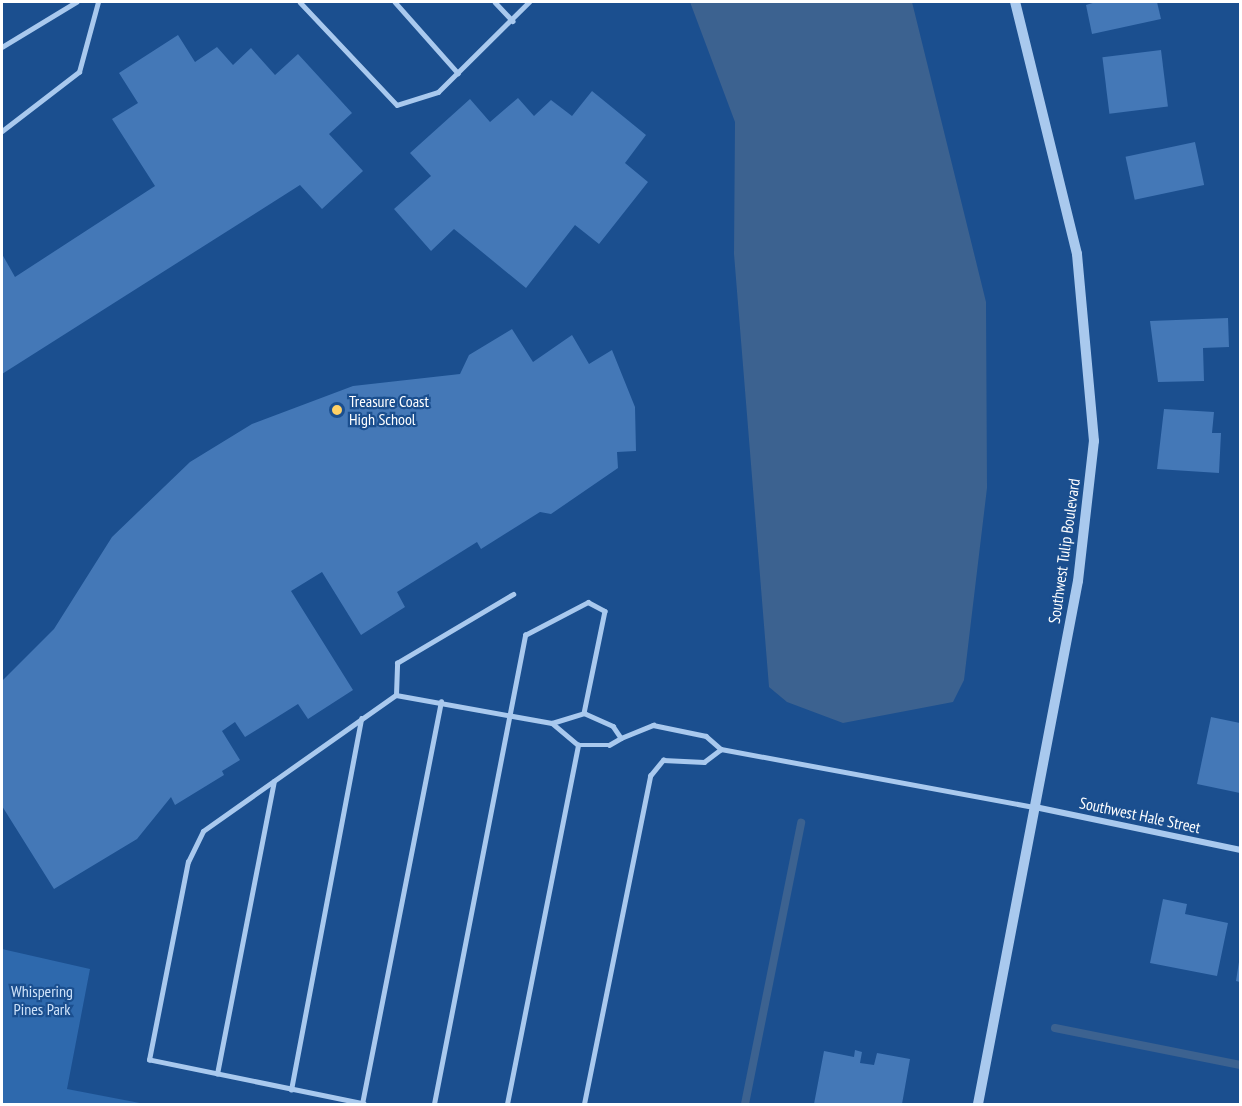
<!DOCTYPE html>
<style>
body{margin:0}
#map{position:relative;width:1242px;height:1106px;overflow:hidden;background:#1b4f8f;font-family:"PT Sans Narrow",sans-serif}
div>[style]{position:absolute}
.green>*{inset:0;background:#2e69ad}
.water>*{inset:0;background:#3c6290}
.stream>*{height:8px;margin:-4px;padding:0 4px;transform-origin:4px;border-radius:4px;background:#3c6290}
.building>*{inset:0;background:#4478b7;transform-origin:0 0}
.service>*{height:4.5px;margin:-2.25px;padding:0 2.25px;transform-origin:2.25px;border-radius:2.25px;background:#a9c9ee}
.minor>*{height:6px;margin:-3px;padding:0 3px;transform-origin:3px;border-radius:3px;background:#a9c9ee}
.tertiary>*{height:10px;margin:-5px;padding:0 5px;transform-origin:5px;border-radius:5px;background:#a9c9ee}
.dots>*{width:16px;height:16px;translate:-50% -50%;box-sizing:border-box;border:3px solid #1b4f8f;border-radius:50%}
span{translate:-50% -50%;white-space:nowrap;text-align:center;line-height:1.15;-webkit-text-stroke:4.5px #1b4f8f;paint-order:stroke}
.poi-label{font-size:16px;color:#fff}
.left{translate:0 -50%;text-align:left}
.street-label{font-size:16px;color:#fff}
.park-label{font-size:16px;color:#cfe3fa}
.frame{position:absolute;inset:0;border:3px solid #fff;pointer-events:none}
</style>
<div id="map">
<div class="green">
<div style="clip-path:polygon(2px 949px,90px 969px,67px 1089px,145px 1104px,2px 1104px)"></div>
</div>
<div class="water">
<div style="clip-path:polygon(690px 2px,912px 2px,986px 302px,987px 488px,964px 680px,953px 702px,843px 723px,787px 702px,769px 687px,734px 254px,735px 122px)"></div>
</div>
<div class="stream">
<div style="left:1055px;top:1028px;width:189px;rotate:11.3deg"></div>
<div style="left:745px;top:1104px;width:287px;rotate:-78.7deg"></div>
</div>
<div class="building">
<div style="clip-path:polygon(1096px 2px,1157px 2px,1161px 19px,1092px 34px,1086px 5px)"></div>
<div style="clip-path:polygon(178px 35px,195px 62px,217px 47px,233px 65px,251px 48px,275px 75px,298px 54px,352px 113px,329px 134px,363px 171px,322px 209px,300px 185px,2px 374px,2px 254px,15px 277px,155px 186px,112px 119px,138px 103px,119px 73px)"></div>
<div style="left:1161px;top:50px;width:57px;height:59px;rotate:83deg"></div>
<div style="clip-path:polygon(592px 91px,646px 135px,625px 163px,648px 182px,599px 244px,575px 225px,526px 288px,454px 229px,431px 251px,394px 209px,431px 176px,410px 153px,470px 99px,490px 122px,518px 98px,534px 116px,551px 100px,572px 116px)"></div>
<div style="left:1195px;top:142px;width:44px;height:71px;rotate:78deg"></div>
<div style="clip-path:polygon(1228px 318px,1229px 347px,1203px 348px,1204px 381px,1158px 382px,1150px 321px)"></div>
<div style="clip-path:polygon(512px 329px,533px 362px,572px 335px,589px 364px,612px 350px,635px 407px,636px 451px,617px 452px,618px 468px,551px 514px,540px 512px,481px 549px,477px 542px,397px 592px,405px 607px,361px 635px,322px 572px,291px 591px,353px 690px,308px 719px,298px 704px,245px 737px,235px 722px,222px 731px,240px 760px,222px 771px,224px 775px,175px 805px,171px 797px,137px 839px,54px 889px,2px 806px,2px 681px,54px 629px,112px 537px,190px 462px,252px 424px,353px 386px,460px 374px,469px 355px)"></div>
<div style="clip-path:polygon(1164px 409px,1214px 412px,1212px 433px,1221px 433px,1219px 473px,1157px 469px)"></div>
<div style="clip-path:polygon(1211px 717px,1240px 723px,1240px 793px,1197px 784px)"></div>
<div style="clip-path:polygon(1163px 899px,1187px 904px,1185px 914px,1228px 923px,1217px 976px,1150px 963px)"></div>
<div style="clip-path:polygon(1239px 962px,1240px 963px,1240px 982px,1236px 981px)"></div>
<div style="clip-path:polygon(855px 1050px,862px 1052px,860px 1063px,874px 1065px,877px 1053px,910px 1059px,902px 1104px,814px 1104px,824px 1051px,854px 1057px)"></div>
</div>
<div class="service">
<div style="left:300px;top:2px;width:141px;rotate:46.7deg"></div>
<div style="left:397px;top:105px;width:43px;rotate:-17.6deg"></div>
<div style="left:438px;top:92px;width:128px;rotate:-44.7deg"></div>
<div style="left:395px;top:2px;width:95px;rotate:48.4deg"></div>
<div style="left:495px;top:2px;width:26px;rotate:47deg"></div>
<div style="left:2px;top:47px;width:87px;rotate:-31.3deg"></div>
<div style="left:2px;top:131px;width:97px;rotate:-37.5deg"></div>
<div style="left:79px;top:72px;width:73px;rotate:-74.8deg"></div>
<div style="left:396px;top:695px;width:32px;rotate:-88deg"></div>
<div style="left:397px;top:663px;width:135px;rotate:-30.7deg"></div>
<div style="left:552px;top:723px;width:34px;rotate:40deg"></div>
<div style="left:578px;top:745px;width:31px"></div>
<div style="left:609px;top:745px;width:14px;rotate:-30deg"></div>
<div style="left:217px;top:1074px;width:298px;rotate:-79deg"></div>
<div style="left:291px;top:1090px;width:378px;rotate:-79.3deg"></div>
<div style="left:362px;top:1104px;width:410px;rotate:-78.9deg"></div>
<div style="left:364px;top:1104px;width:219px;rotate:-168.4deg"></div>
<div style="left:149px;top:1060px;width:202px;rotate:-78.9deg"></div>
<div style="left:188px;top:862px;width:34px;rotate:-64deg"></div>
<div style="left:203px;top:831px;width:236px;rotate:-35.2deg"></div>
<div style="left:396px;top:695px;width:158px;rotate:10.2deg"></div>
<div style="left:552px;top:723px;width:34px;rotate:-17deg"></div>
<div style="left:584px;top:713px;width:32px;rotate:24deg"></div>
<div style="left:613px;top:726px;width:14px;rotate:56deg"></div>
<div style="left:621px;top:738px;width:35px;rotate:-22deg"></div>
<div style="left:653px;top:725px;width:54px;rotate:11.7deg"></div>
<div style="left:706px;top:736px;width:20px;rotate:41deg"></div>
<div style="left:721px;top:749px;width:319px;rotate:10.5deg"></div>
<div style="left:434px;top:1104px;width:478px;rotate:-79deg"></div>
<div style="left:525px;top:635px;width:71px;rotate:-27.6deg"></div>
<div style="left:588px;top:602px;width:19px;rotate:28deg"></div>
<div style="left:605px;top:611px;width:104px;rotate:101.6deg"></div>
<div style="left:507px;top:1104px;width:366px;rotate:-78.8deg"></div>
<div style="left:584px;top:1104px;width:335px;rotate:-78.6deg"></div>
<div style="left:650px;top:776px;width:21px;rotate:-51deg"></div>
<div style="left:663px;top:760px;width:41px;rotate:2.8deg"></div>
<div style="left:704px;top:762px;width:21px;rotate:-37deg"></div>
</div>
<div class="minor">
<div style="left:1035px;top:807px;width:209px;rotate:11.8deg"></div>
</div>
<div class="tertiary">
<div style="left:978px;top:1104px;width:532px;rotate:-79.18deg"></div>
<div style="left:1078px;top:581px;width:141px;rotate:-83.5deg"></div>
<div style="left:1094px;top:441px;width:188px;rotate:-95.2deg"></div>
<div style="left:1077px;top:254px;width:260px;rotate:-103.8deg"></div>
</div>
<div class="dots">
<div style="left:337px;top:410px;background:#ffd166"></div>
</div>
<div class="poi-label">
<span class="left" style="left:349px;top:410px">Treasure Coast<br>High School</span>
</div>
<div class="street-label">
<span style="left:1064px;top:551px;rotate:-82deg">Southwest Tulip Boulevard</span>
<span style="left:1140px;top:815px;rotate:12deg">Southwest Hale Street</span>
</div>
<div class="park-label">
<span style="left:42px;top:1000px">Whispering<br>Pines Park</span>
</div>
<div class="frame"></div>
</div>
